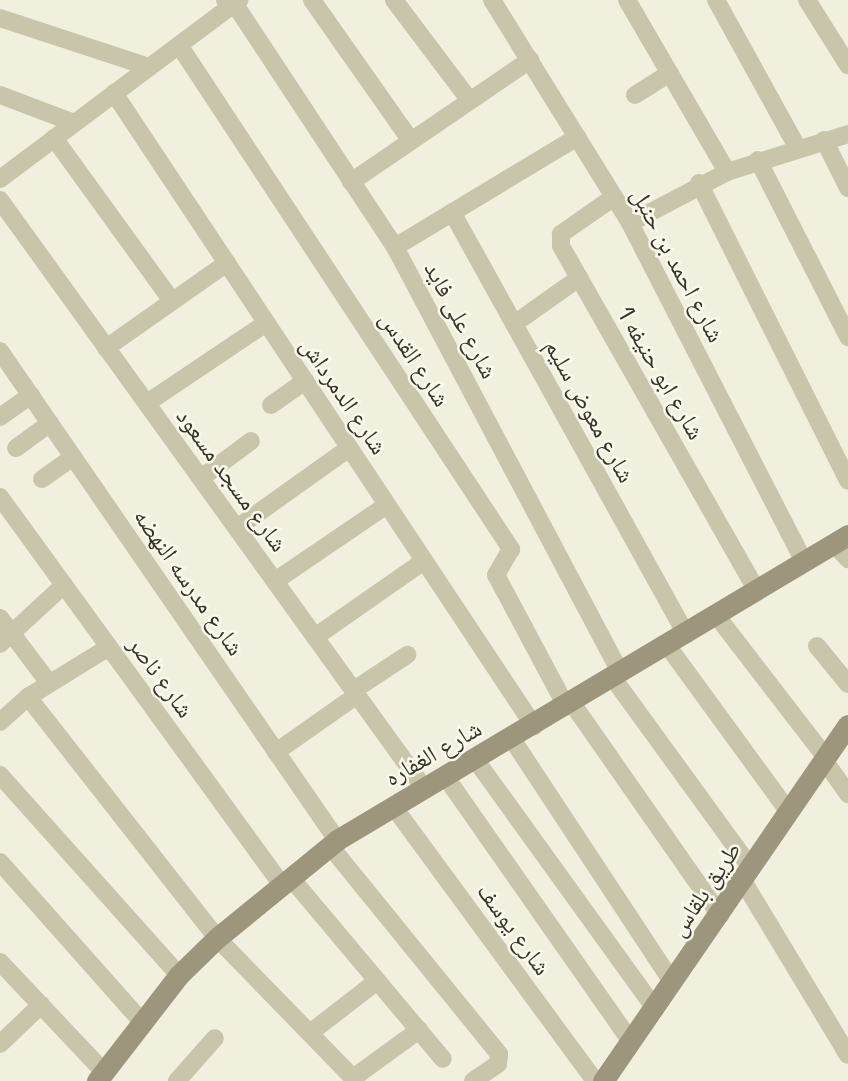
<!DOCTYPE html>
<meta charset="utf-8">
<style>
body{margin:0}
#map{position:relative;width:848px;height:1081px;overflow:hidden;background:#f1f0df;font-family:"Space Grotesk","Noto Naskh Arabic",sans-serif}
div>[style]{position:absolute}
.street>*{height:18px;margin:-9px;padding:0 9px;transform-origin:9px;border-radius:9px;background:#c9c5ab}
.secondary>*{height:21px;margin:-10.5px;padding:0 10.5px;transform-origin:10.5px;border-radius:10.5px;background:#9d967d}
span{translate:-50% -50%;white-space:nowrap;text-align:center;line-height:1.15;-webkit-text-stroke:5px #f9f9eb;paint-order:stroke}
.street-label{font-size:24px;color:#37342a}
</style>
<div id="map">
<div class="street">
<div style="left:225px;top:0;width:9px;rotate:18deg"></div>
<div style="left:234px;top:3px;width:292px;rotate:56.6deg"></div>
<div style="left:395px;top:247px;width:482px;rotate:62.1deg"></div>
<div style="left:312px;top:0;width:172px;rotate:54.9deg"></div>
<div style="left:394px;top:0;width:126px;rotate:53deg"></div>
<div style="left:492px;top:0;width:262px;rotate:58.2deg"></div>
<div style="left:630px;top:223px;width:381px;rotate:62.8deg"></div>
<div style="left:627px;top:0;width:199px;rotate:59.8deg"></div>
<div style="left:716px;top:0;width:168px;rotate:61.1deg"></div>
<div style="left:807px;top:0;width:77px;rotate:57.8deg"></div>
<div style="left:0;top:18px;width:157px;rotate:18.2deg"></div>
<div style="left:179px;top:45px;width:604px;rotate:56.63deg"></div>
<div style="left:511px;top:549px;width:30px;rotate:120deg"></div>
<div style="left:496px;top:575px;width:149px;rotate:61.9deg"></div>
<div style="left:114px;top:93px;width:760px;rotate:56.44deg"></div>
<div style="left:0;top:95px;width:79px;rotate:20.7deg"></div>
<div style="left:635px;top:95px;width:41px;rotate:-32.2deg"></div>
<div style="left:54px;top:138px;width:201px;rotate:54.1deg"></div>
<div style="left:824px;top:140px;width:54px;rotate:63.4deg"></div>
<div style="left:758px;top:160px;width:199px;rotate:63deg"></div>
<div style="left:0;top:179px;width:299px;rotate:-36.8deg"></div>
<div style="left:351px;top:182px;width:217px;rotate:-34.3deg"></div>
<div style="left:699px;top:183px;width:333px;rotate:63.4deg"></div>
<div style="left:614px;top:197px;width:65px;rotate:145.1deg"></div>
<div style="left:561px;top:234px;width:12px;rotate:90deg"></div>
<div style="left:561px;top:246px;width:397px;rotate:60.4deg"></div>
<div style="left:0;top:200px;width:725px;rotate:54.21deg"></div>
<div style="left:452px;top:212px;width:483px;rotate:61deg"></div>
<div style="left:630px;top:223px;width:110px;rotate:-27.7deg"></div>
<div style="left:727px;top:172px;width:127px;rotate:-17.4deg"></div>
<div style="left:395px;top:247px;width:213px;rotate:-31.1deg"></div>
<div style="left:514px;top:324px;width:80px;rotate:-35.3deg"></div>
<div style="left:106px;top:348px;width:148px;rotate:-35.1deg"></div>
<div style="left:0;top:351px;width:594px;rotate:55.43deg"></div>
<div style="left:147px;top:403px;width:143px;rotate:-33.9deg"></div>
<div style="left:271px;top:405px;width:42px;rotate:-35.2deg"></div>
<div style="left:0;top:417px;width:38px;rotate:-35deg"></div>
<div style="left:16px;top:448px;width:42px;rotate:-36.3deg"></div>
<div style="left:201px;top:478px;width:62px;rotate:-36.5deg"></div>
<div style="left:42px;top:479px;width:38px;rotate:-35deg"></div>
<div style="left:0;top:497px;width:480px;rotate:54deg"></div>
<div style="left:237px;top:528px;width:138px;rotate:-35.5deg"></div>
<div style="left:834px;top:544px;width:21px;rotate:47deg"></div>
<div style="left:275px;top:581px;width:135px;rotate:-34.2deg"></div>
<div style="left:716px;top:615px;width:180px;rotate:52.4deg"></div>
<div style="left:0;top:618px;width:81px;rotate:53deg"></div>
<div style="left:315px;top:637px;width:133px;rotate:-34.9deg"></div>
<div style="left:0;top:644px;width:87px;rotate:-42.7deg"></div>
<div style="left:667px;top:645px;width:207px;rotate:53.9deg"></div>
<div style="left:817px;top:646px;width:49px;rotate:50.8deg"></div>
<div style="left:613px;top:678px;width:235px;rotate:54deg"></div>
<div style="left:354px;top:690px;width:64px;rotate:-33.4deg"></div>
<div style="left:28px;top:697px;width:306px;rotate:51.9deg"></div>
<div style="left:217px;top:938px;width:199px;rotate:45.8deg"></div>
<div style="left:572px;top:703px;width:259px;rotate:55.1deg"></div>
<div style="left:0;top:722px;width:38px;rotate:-42deg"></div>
<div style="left:28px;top:697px;width:95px;rotate:-31.7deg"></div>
<div style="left:512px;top:739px;width:292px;rotate:56.6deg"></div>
<div style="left:276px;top:752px;width:99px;rotate:-35.1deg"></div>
<div style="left:475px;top:759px;width:308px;rotate:54.2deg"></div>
<div style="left:824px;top:760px;width:42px;rotate:54.8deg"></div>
<div style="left:0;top:775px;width:268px;rotate:48.2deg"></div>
<div style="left:445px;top:776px;width:325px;rotate:55deg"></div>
<div style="left:393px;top:806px;width:341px;rotate:53.7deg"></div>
<div style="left:330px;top:846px;width:268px;rotate:50.9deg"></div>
<div style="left:499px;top:1054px;width:10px;rotate:96deg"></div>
<div style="left:498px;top:1064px;width:30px;rotate:146deg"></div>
<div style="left:0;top:862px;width:214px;rotate:48.4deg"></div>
<div style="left:291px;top:878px;width:236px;rotate:50deg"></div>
<div style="left:743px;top:881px;width:203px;rotate:58.9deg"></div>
<div style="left:0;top:962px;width:151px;rotate:46.6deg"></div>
<div style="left:310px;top:1033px;width:85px;rotate:-37.8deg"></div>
<div style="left:0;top:1044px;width:57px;rotate:-43.6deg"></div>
<div style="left:353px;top:1078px;width:82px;rotate:-36deg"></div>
<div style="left:177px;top:1081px;width:57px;rotate:-48.5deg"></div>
</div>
<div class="secondary">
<div style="left:97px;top:1081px;width:134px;rotate:-52.3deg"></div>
<div style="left:179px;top:975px;width:53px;rotate:-44.2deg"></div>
<div style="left:217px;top:938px;width:155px;rotate:-39.2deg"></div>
<div style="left:337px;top:840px;width:595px;rotate:-30.83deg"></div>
<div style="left:603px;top:1081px;width:432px;rotate:-55.5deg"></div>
</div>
<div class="street-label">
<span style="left:678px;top:265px;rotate:62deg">شارع احمد بن حنبل</span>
<span style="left:461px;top:320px;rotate:62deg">شارع على فايد</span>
<span style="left:415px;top:359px;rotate:57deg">شارع القدس</span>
<span style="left:661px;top:373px;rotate:60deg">شارع ابو حنيفه 1</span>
<span style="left:344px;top:396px;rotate:56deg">شارع الدمرداش</span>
<span style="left:590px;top:411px;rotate:61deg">شارع معوض سليم</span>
<span style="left:232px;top:480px;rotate:54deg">شارع مسجد مسعود</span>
<span style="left:189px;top:582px;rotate:55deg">شارع مدرسه النهضه</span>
<span style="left:161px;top:677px;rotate:54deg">شارع ناصر</span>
<span style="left:433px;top:753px;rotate:-30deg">شارع الغفاره</span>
<span style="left:705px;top:889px;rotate:-56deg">طريق بلقاس</span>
<span style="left:514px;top:929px;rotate:54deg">شارع يوسف</span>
</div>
</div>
